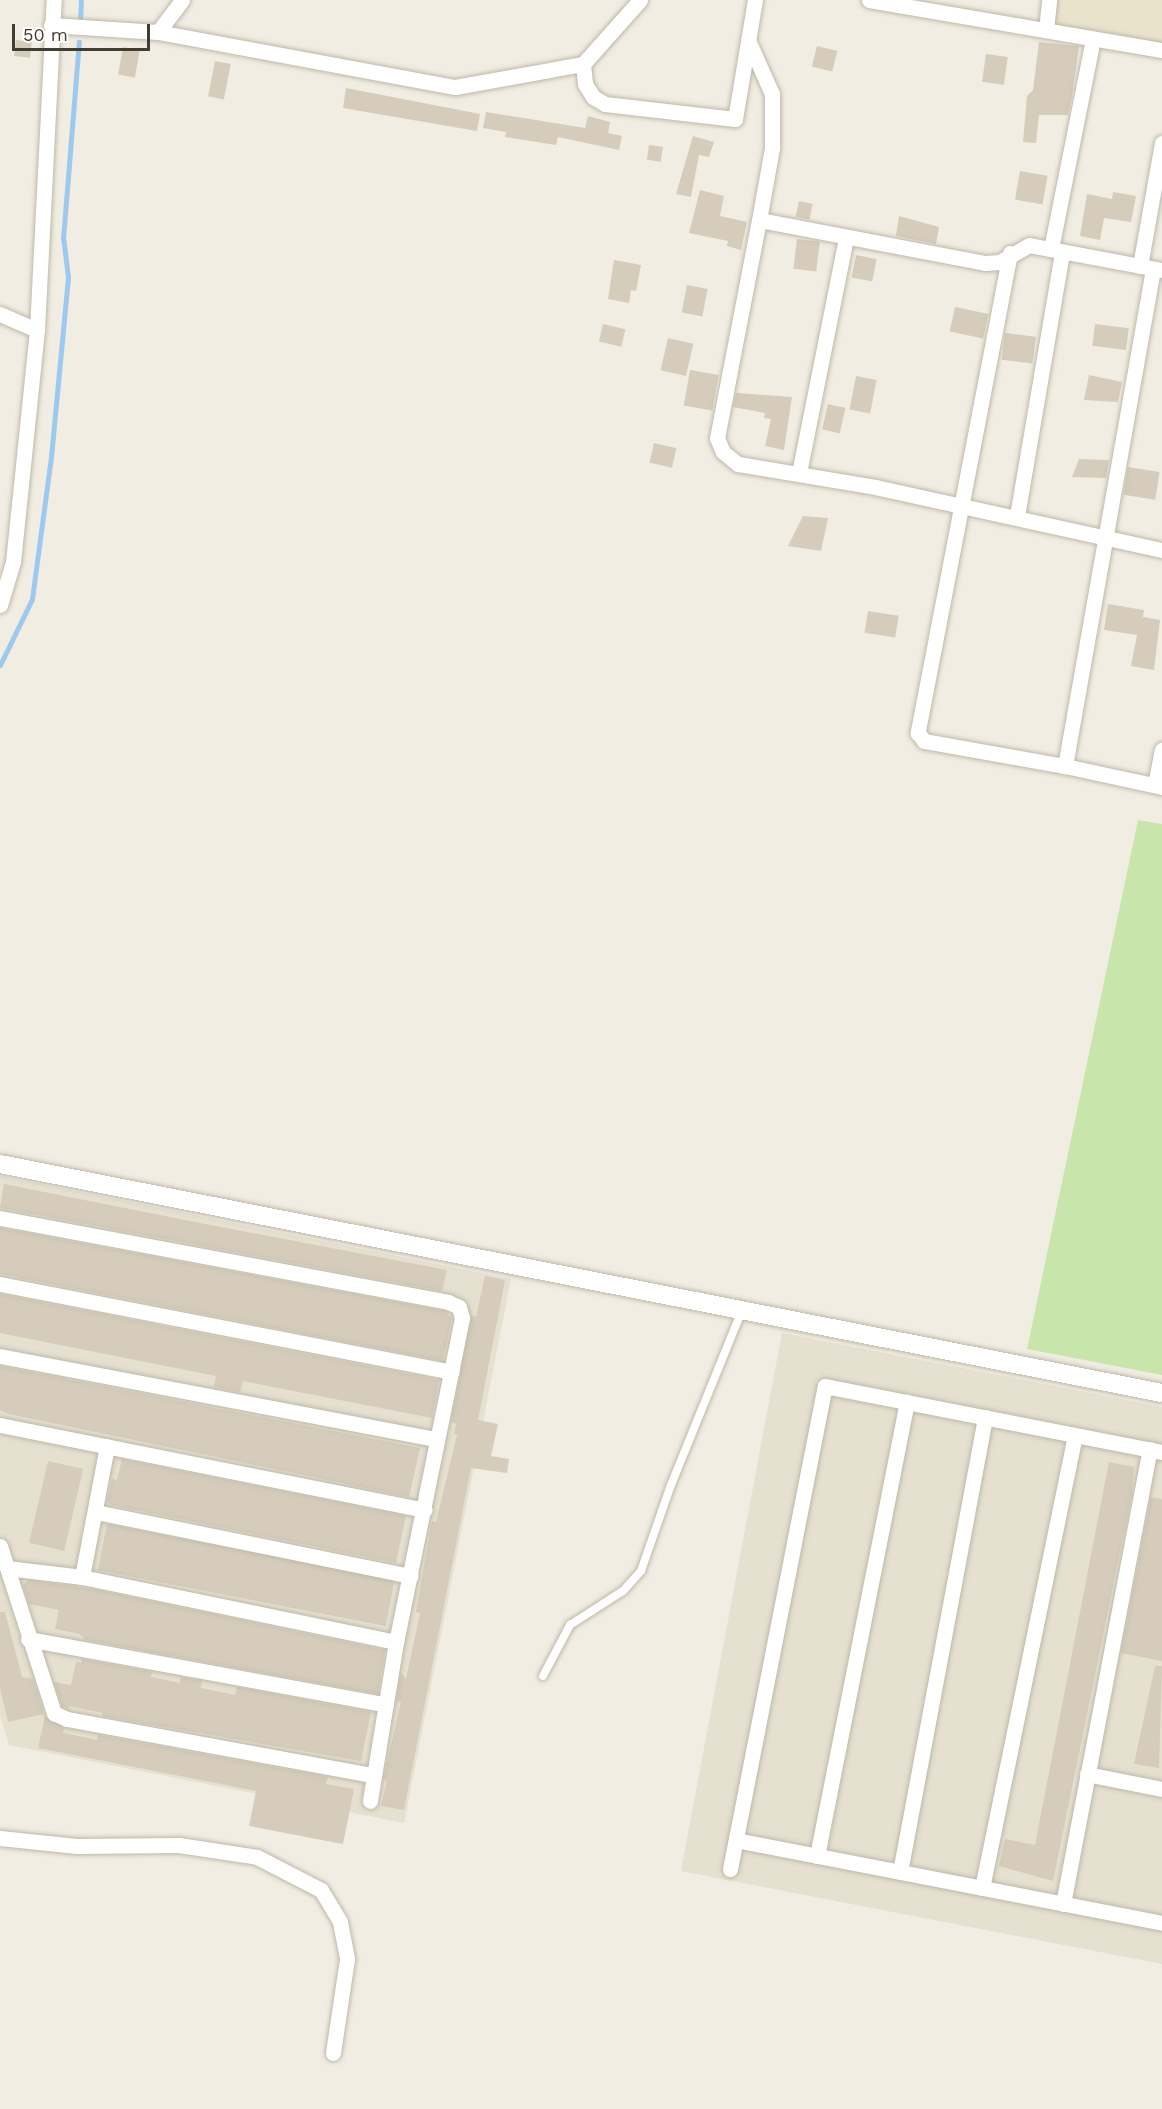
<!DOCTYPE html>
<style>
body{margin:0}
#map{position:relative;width:1162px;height:2109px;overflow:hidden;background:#f1ede2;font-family:"Work Sans",sans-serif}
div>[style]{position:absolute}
.residential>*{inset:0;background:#e5e0d0}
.education>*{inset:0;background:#eae3cc}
.green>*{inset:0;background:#c8e6ab}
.stream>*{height:5px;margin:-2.5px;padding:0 2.5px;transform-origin:2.5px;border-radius:2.5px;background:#9ec9ef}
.building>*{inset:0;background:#d5ccbb;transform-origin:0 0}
.roads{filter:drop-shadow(0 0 2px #bfb8a8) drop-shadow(0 0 2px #bfb8a8)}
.service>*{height:8px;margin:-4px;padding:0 4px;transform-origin:4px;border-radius:4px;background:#fff}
.minor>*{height:15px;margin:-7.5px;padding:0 7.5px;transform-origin:7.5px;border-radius:7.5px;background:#fff}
.tertiary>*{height:18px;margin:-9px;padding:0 9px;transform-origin:9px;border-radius:9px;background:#fff}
span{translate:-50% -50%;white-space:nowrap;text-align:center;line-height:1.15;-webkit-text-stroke:4.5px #fff;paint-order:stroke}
.scale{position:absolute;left:12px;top:24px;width:138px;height:27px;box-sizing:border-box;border:3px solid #423d33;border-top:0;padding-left:8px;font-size:18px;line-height:21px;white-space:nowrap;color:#423d33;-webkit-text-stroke:4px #fff;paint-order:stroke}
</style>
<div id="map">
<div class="residential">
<div style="clip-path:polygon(0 1176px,511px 1279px,404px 1823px,9px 1745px,0 1716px)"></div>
<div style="clip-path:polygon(782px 1333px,1162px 1407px,1162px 1964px,681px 1871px)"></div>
</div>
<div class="education">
<div style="clip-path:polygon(1057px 0,1162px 0,1162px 45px,1053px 26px)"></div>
</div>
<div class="green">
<div style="clip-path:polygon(1138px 820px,1162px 824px,1162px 1375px,1027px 1349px)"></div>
</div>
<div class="stream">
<div style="left:80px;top:25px;width:25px;rotate:-88deg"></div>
<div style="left:0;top:665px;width:73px;rotate:-64.1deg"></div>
<div style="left:32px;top:599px;width:143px;rotate:-82.4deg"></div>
<div style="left:51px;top:457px;width:181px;rotate:-84.6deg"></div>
<div style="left:68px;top:277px;width:38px;rotate:-97deg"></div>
<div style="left:63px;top:239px;width:198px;rotate:-85.4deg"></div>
</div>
<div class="building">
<div style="left:16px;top:40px;width:16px;height:16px;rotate:7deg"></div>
<div style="clip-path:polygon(1039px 42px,1079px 46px,1072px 96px,1068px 115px,1039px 115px,1036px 143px,1023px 142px,1027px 96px,1033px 90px)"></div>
<div style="left:817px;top:46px;width:21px;height:21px;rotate:14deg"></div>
<div style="left:123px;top:47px;width:17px;height:28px;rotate:10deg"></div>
<div style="left:986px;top:54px;width:22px;height:28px;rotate:8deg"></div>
<div style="left:215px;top:61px;width:16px;height:36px;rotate:11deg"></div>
<div style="clip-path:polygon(346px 88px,480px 114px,477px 131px,343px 108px)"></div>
<div style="clip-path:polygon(486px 112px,585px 128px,588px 116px,610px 122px,608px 133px,622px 136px,619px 150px,558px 137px,556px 145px,505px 137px,506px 132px,483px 128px)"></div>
<div style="clip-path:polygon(693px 136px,714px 142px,709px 157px,699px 155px,691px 197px,676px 194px)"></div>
<div style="left:649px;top:145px;width:14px;height:15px;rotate:8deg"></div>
<div style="left:1020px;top:171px;width:28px;height:29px;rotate:10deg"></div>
<div style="clip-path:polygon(700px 190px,724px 196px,720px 216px,747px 222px,741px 250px,727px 246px,728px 241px,689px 233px)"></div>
<div style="clip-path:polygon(1113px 192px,1136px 196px,1131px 222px,1104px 218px,1100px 240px,1080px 236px,1087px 194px,1112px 199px)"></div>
<div style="left:799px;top:201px;width:14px;height:16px;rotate:12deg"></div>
<div style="clip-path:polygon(899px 216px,939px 227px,936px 244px,896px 236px)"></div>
<div style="left:797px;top:239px;width:23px;height:30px;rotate:7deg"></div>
<div style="left:856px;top:255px;width:21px;height:23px;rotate:11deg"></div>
<div style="clip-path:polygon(614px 260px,641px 265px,636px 291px,631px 290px,629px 303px,608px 299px)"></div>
<div style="left:687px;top:285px;width:21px;height:28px;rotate:11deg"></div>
<div style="left:955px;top:307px;width:34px;height:25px;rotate:12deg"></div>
<div style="left:603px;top:324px;width:23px;height:18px;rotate:13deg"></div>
<div style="left:1095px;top:324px;width:34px;height:22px;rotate:7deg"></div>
<div style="left:1005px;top:333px;width:31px;height:27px;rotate:7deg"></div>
<div style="left:668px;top:338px;width:26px;height:33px;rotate:13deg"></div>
<div style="left:690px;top:370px;width:29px;height:36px;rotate:10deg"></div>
<div style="clip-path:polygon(1089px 375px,1122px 382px,1118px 402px,1084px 400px)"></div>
<div style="left:856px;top:376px;width:21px;height:34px;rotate:11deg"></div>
<div style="clip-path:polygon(736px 393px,792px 397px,784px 450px,765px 446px,771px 419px,764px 418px,765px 413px,733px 407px)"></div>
<div style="left:828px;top:404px;width:18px;height:26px;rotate:13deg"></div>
<div style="left:654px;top:443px;width:23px;height:20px;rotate:13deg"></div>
<div style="clip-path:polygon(1079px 459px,1109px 460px,1106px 478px,1072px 477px)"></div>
<div style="left:1128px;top:467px;width:32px;height:28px;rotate:9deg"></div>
<div style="clip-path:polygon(803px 516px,828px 518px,821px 551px,788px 546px)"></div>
<div style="clip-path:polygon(1108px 604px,1144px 610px,1143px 617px,1160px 620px,1154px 670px,1131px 666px,1137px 635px,1104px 630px)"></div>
<div style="left:868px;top:611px;width:31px;height:22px;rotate:9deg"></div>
<div style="clip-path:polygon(4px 1184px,200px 1223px,447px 1270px,442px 1291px,0 1208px)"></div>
<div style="clip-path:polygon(0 1228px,445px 1311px,452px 1318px,443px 1361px,0 1274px)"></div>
<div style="clip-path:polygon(485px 1276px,505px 1280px,478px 1420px,498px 1424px,491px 1456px,509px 1459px,507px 1473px,471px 1468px,404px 1810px,381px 1806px,387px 1781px,383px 1780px,401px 1702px,396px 1701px,401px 1672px,406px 1679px,420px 1613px,416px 1612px,432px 1521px,436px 1522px,457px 1435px,454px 1434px,456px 1424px,451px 1422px,471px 1316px,476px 1317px)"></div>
<div style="clip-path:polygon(0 1294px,439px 1380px,432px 1418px,243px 1381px,240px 1392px,214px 1387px,216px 1376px,0 1333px)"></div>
<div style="clip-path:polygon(0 1366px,420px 1448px,409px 1497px,9px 1414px,0 1410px)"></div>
<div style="clip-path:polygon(122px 1459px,406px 1516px,396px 1563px,111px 1505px,107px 1502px,112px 1479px,117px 1480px)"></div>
<div style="left:48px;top:1461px;width:36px;height:84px;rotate:13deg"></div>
<div style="clip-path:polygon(1109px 1462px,1134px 1467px,1132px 1493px,1053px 1881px,999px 1866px,1005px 1839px,1035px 1845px)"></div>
<div style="clip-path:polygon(1151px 1497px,1162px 1499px,1162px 1661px,1121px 1653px)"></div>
<div style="left:107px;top:1524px;width:293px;height:47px;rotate:11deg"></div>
<div style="clip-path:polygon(29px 1580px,93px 1589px,385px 1650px,378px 1694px,85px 1640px,80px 1634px,55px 1629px,59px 1610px,29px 1604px,23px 1585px)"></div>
<div style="clip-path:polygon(0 1612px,5px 1612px,22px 1677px,33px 1679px,44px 1714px,8px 1722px,0 1688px)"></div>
<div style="clip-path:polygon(82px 1659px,152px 1672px,151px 1677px,180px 1683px,181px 1677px,202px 1681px,201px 1688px,235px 1695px,237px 1687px,371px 1712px,361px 1761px,102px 1716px,103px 1713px,69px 1706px,68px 1709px,62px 1706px,54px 1682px,71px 1685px,76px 1662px,81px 1663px)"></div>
<div style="clip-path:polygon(1155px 1666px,1162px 1666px,1159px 1768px,1134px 1764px)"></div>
<div style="clip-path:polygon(45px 1716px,64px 1728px,63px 1733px,97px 1740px,98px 1735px,328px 1777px,326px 1784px,354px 1789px,343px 1844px,249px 1826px,256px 1791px,38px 1748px)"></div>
</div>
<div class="roads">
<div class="service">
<div style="left:543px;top:1676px;width:58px;rotate:-62.1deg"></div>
<div style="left:570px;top:1625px;width:63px;rotate:-32.7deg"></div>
<div style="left:623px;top:1591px;width:27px;rotate:-48deg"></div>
<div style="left:641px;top:1571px;width:91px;rotate:-70.8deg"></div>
<div style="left:671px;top:1485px;width:189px;rotate:-67.9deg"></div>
</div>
<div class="minor">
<div style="left:640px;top:0;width:86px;rotate:131.7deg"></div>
<div style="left:583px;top:64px;width:20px;rotate:84deg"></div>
<div style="left:585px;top:84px;width:15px;rotate:58deg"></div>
<div style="left:593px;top:97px;width:14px;rotate:30deg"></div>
<div style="left:605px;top:104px;width:131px;rotate:6.6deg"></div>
<div style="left:735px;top:119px;width:121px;rotate:-80.5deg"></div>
<div style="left:869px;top:0;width:297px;rotate:9.7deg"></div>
<div style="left:51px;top:25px;width:107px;rotate:3.7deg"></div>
<div style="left:158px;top:32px;width:302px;rotate:10.5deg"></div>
<div style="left:455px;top:87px;width:130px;rotate:-10.2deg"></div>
<div style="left:1046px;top:30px;width:30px;rotate:-84deg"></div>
<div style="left:158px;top:32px;width:40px;rotate:-53deg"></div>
<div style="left:748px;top:40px;width:59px;rotate:66deg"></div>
<div style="left:772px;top:94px;width:54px;rotate:90deg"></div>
<div style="left:772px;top:148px;width:73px;rotate:100.2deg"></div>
<div style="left:1051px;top:249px;width:214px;rotate:-78.7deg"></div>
<div style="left:1010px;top:253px;width:489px;rotate:100.9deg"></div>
<div style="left:918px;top:733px;width:10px;rotate:53deg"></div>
<div style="left:924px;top:741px;width:143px;rotate:10.1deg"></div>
<div style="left:1140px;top:266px;width:125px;rotate:-79.9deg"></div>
<div style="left:1153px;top:269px;width:505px;rotate:100.04deg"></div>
<div style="left:1065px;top:766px;width:99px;rotate:12.2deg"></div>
<div style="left:1162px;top:270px;width:135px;rotate:-169.4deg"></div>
<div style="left:1029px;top:245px;width:34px;rotate:150deg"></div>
<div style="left:1000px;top:262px;width:15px;rotate:176deg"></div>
<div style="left:985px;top:263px;width:230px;rotate:-169.2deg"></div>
<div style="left:759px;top:220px;width:222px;rotate:100.9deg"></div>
<div style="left:717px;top:438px;width:15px;rotate:67deg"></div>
<div style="left:723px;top:452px;width:19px;rotate:39deg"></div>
<div style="left:738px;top:464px;width:139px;rotate:9.5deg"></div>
<div style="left:875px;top:487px;width:294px;rotate:12.4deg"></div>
<div style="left:0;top:314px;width:40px;rotate:23.4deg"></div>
<div style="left:799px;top:473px;width:240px;rotate:-78.7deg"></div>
<div style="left:1017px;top:516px;width:268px;rotate:-80.3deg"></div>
<div style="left:0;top:605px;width:45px;rotate:-73.2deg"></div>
<div style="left:13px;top:562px;width:233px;rotate:-84.1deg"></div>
<div style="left:37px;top:330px;width:330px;rotate:-87.1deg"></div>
<div style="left:1155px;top:785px;width:36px;rotate:-79deg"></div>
<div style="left:0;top:1218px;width:456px;rotate:10.6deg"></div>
<div style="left:448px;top:1302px;width:12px;rotate:24deg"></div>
<div style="left:459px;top:1307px;width:11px;rotate:75deg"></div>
<div style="left:462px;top:1318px;width:331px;rotate:101.5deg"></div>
<div style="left:396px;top:1642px;width:161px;rotate:99.3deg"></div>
<div style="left:0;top:1284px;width:460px;rotate:11deg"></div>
<div style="left:0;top:1356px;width:445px;rotate:10.8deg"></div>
<div style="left:0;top:1425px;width:433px;rotate:11.3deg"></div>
<div style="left:96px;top:1512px;width:321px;rotate:11.5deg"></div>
<div style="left:0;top:1546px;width:176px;rotate:72.1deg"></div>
<div style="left:54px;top:1713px;width:14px;rotate:25deg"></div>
<div style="left:67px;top:1719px;width:310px;rotate:10.4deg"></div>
<div style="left:7px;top:1568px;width:76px;rotate:6.8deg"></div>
<div style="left:82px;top:1577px;width:321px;rotate:11.7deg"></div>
<div style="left:82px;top:1577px;width:133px;rotate:-79.2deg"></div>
<div style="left:28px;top:1639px;width:364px;rotate:10.4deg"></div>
<div style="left:1087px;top:1774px;width:76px;rotate:11.3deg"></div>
<div style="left:0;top:1838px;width:77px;rotate:5.9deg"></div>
<div style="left:77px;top:1846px;width:102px;rotate:-0.6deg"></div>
<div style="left:179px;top:1845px;width:79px;rotate:8.7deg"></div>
<div style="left:257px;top:1857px;width:72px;rotate:27.3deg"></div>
<div style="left:321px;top:1890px;width:37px;rotate:59deg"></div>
<div style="left:340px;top:1922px;width:38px;rotate:79deg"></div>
<div style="left:347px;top:1959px;width:95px;rotate:98.5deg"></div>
<div style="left:736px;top:1840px;width:434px;rotate:11deg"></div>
<div style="left:817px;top:1856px;width:463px;rotate:-78.8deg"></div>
<div style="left:730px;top:1869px;width:492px;rotate:-78.9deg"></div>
<div style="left:825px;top:1386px;width:343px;rotate:11.1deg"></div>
<div style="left:900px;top:1872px;width:463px;rotate:-79.4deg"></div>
<div style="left:982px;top:1888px;width:462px;rotate:-78.4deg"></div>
<div style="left:1063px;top:1904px;width:463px;rotate:-79.2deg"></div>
</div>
<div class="tertiary">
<div style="left:0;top:1164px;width:1184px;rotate:11.15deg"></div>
</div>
</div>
<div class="scale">50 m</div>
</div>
